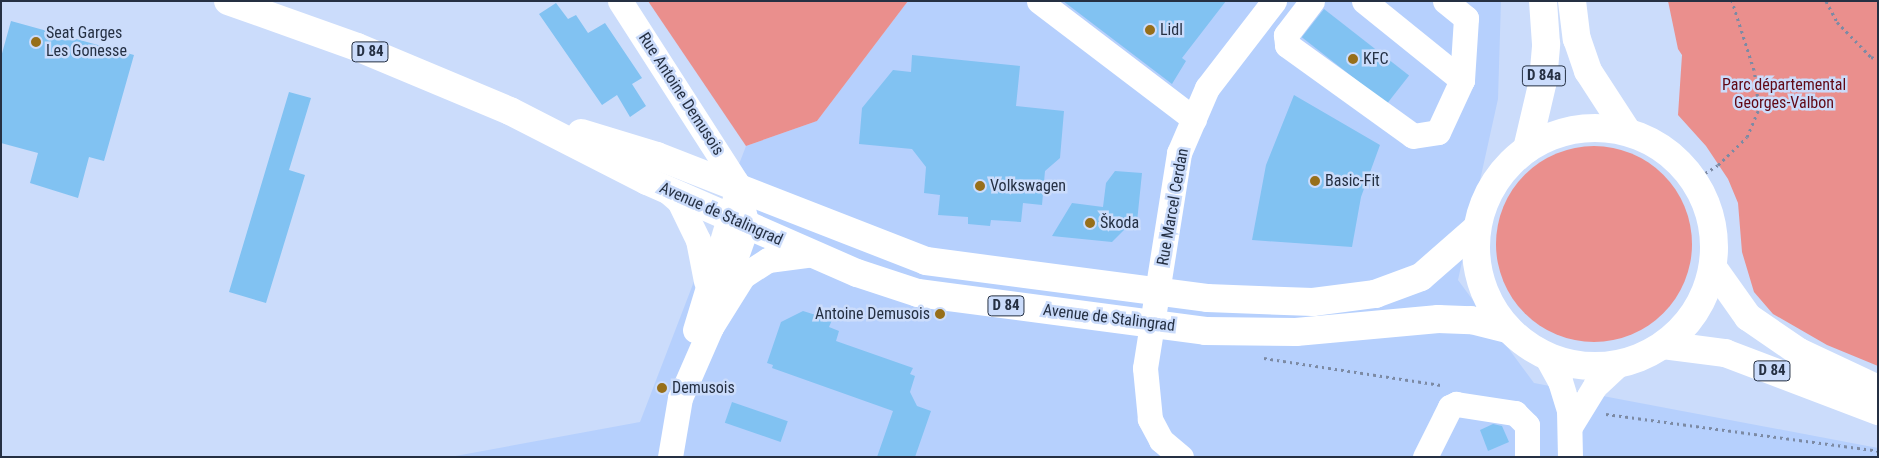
<!DOCTYPE html>
<meta charset="utf-8">
<style>
body{margin:0}
#map{position:relative;width:1879px;height:458px;overflow:hidden;background:#cbdcfb;font-family:"Roboto Condensed",sans-serif}
div>[style]{position:absolute}
.built>*{inset:0;background:#b6d0fd}
.green>*{inset:0;background:#ea8f8d}
.round{border-radius:50%}
.building>*{inset:0;background:#81c2f2;transform-origin:0 0}
.path>*{height:3px;margin-top:-1.5px;transform-origin:0;background:repeating-linear-gradient(90deg,#7c8aa4 0 2.5px,transparent 0 6.5px)}
.minor>*{height:25px;margin:-12.5px;padding:0 12.5px;transform-origin:12.5px;border-radius:12.5px;background:#fff}
.major>*{height:28px;margin:-14px;padding:0 14px;transform-origin:14px;border-radius:14px;background:#fff}
.major>.ring{margin:-14px;padding:0;box-sizing:content-box;background:none;border:28px solid #fff;border-radius:50%}
.dots>*{width:14px;height:14px;translate:-50% -50%;box-sizing:border-box;border:2px solid #cbdcfb;border-radius:50%}
span{translate:-50% -50%;white-space:nowrap;text-align:center;line-height:1.15;-webkit-text-stroke:5px #cbdcfb;paint-order:stroke}
.shield-label span{padding:1px 4px;background:#cbdcfb;border:1px solid;border-radius:4px;-webkit-text-stroke-width:0}
.shield-label{font-size:15px;color:#253043;font-weight:700}
.poi-label{font-size:16px;color:#253043}
.left{translate:0 -50%;text-align:left}
.right{translate:-100% -50%;text-align:right}
.park-label{font-size:16px;color:#610915}
.street-label{font-size:16px;color:#253043}
.frame{position:absolute;inset:0;border:2px solid #253043;pointer-events:none}
</style>
<div id="map">
<div class="built">
<div style="clip-path:polygon(908px 1px,1501px 1px,1498px 99px,1458px 280px,1534px 383px,1878px 448px,1878px 457px,450px 457px,640px 422px,746px 146px,817px 121px)"></div>
</div>
<div class="green">
<div style="clip-path:polygon(648px 1px,908px 1px,817px 121px,746px 146px)"></div>
<div style="clip-path:polygon(1668px 1px,1878px 1px,1878px 366px,1827px 345px,1773px 314px,1754px 292px,1742px 252px,1738px 203px,1728px 179px,1706px 146px,1678px 115px,1682px 55px,1678px 49px)"></div>
<div class="round" style="left:1496px;top:146px;width:196px;height:196px"></div>
</div>
<div class="building">
<div style="clip-path:polygon(1063px 1px,1226px 1px,1182px 58px,1186px 61px,1172px 84px)"></div>
<div style="clip-path:polygon(556px 3px,568px 19px,576px 15px,588px 33px,605px 23px,642px 78px,632px 84px,646px 106px,630px 117px,617px 95px,602px 105px,539px 14px)"></div>
<div style="left:1324px;top:9px;width:108px;height:36px;rotate:38deg"></div>
<div style="clip-path:polygon(11px 21px,134px 55px,104px 161px,89px 157px,78px 198px,30px 183px,38px 153px,1px 143px,1px 57px)"></div>
<div style="clip-path:polygon(912px 55px,1020px 66px,1016px 106px,1064px 111px,1060px 158px,1045px 171px,1042px 205px,1023px 203px,1021px 222px,991px 220px,990px 226px,968px 224px,968px 217px,938px 215px,940px 195px,924px 193px,926px 167px,912px 149px,859px 144px,862px 108px,893px 70px,911px 72px)"></div>
<div style="clip-path:polygon(289px 92px,311px 98px,289px 170px,305px 175px,266px 303px,229px 292px)"></div>
<div style="clip-path:polygon(1294px 95px,1380px 145px,1361px 197px,1352px 247px,1252px 240px,1266px 165px)"></div>
<div style="clip-path:polygon(1115px 171px,1142px 173px,1137px 222px,1133px 221px,1112px 242px,1052px 236px,1072px 203px,1103px 207px,1106px 183px)"></div>
<div style="clip-path:polygon(803px 311px,832px 320px,829px 327px,839px 331px,836px 341px,913px 368px,910px 374px,915px 376px,910px 392px,917px 406px,931px 411px,915px 457px,877px 457px,893px 411px,772px 368px,773px 365px,767px 363px,781px 322px)"></div>
<div style="left:732px;top:402px;width:59px;height:22px;rotate:19deg"></div>
<div style="clip-path:polygon(1493px 424px,1502px 426px,1509px 442px,1488px 451px,1480px 430px)"></div>
</div>
<div class="path">
<div style="left:1826px;top:1px;width:24px;rotate:62deg"></div>
<div style="left:1837px;top:22px;width:49px;rotate:45.8deg"></div>
<div style="left:1871px;top:57px;width:7px;rotate:16deg"></div>
<div style="left:1694px;top:180px;width:28px;rotate:-32deg"></div>
<div style="left:1718px;top:165px;width:40px;rotate:-44deg"></div>
<div style="left:1747px;top:137px;width:30px;rotate:-67deg"></div>
<div style="left:1759px;top:109px;width:39px;rotate:-97deg"></div>
<div style="left:1754px;top:70px;width:72px;rotate:-107.7deg"></div>
<div style="left:1264px;top:358px;width:179px;rotate:8.7deg"></div>
<div style="left:1606px;top:414px;width:275px;rotate:7.7deg"></div>
</div>
<div class="minor">
<div style="left:620px;top:1px;width:215px;rotate:57.3deg"></div>
<div style="left:736px;top:182px;width:44px;rotate:75.7deg"></div>
<div style="left:747px;top:225px;width:108px;rotate:109.4deg"></div>
<div style="left:1039px;top:1px;width:195px;rotate:37.3deg"></div>
<div style="left:1312px;top:1px;width:43px;rotate:127.4deg"></div>
<div style="left:1286px;top:35px;width:10px;rotate:84deg"></div>
<div style="left:1287px;top:45px;width:155px;rotate:35.8deg"></div>
<div style="left:1413px;top:136px;width:25px;rotate:-9deg"></div>
<div style="left:1438px;top:132px;width:57px;rotate:-65.2deg"></div>
<div style="left:1462px;top:80px;width:62px;rotate:-86.3deg"></div>
<div style="left:1466px;top:18px;width:27px;rotate:-141deg"></div>
<div style="left:1364px;top:1px;width:126px;rotate:38.9deg"></div>
<div style="left:665px;top:189px;width:18px;rotate:41deg"></div>
<div style="left:679px;top:201px;width:43px;rotate:64deg"></div>
<div style="left:698px;top:240px;width:42px;rotate:79deg"></div>
<div style="left:695px;top:330px;width:138px;rotate:-73.1deg"></div>
<div style="left:1546px;top:356px;width:29px;rotate:61deg"></div>
<div style="left:1560px;top:381px;width:30px;rotate:73deg"></div>
<div style="left:1569px;top:410px;width:47px;rotate:88.8deg"></div>
<div style="left:1571px;top:425px;width:46px;rotate:-58.4deg"></div>
<div style="left:1595px;top:386px;width:33px;rotate:-43deg"></div>
<div style="left:670px;top:457px;width:60px;rotate:-80.4deg"></div>
<div style="left:680px;top:398px;width:77px;rotate:-66.4deg"></div>
<div style="left:711px;top:327px;width:60px;rotate:-57.9deg"></div>
<div style="left:743px;top:276px;width:30px;rotate:-33deg"></div>
<div style="left:768px;top:260px;width:46px;rotate:-7.4deg"></div>
<div style="left:1181px;top:457px;width:26px;rotate:-140deg"></div>
<div style="left:1161px;top:440px;width:24px;rotate:-118deg"></div>
<div style="left:1150px;top:419px;width:51px;rotate:-95.6deg"></div>
<div style="left:1145px;top:368px;width:218px;rotate:-81deg"></div>
<div style="left:1179px;top:153px;width:71px;rotate:-66.7deg"></div>
<div style="left:1207px;top:88px;width:110px;rotate:-52.4deg"></div>
<div style="left:1425px;top:457px;width:56px;rotate:-63.4deg"></div>
<div style="left:1450px;top:407px;width:7px;rotate:-27deg"></div>
<div style="left:1456px;top:404px;width:60px;rotate:8.7deg"></div>
<div style="left:1515px;top:413px;width:17px;rotate:45deg"></div>
<div style="left:1527px;top:425px;width:32px;rotate:90deg"></div>
</div>
<div class="major">
<div style="left:228px;top:1px;width:137px;rotate:19.6deg"></div>
<div style="left:357px;top:47px;width:166px;rotate:22.7deg"></div>
<div style="left:510px;top:111px;width:154px;rotate:27.1deg"></div>
<div style="left:647px;top:181px;width:229px;rotate:23.7deg"></div>
<div style="left:857px;top:273px;width:64px;rotate:18.2deg"></div>
<div style="left:918px;top:293px;width:290px;rotate:7.5deg"></div>
<div style="left:1205px;top:331px;width:91px;rotate:0.6deg"></div>
<div style="left:1296px;top:332px;width:143px;rotate:-5.2deg"></div>
<div style="left:1438px;top:319px;width:33px;rotate:2deg"></div>
<div style="left:1471px;top:320px;width:37px;rotate:14deg"></div>
<div style="left:1572px;top:1px;width:38px;rotate:83deg"></div>
<div style="left:1577px;top:39px;width:34px;rotate:71deg"></div>
<div style="left:1588px;top:71px;width:72px;rotate:57deg"></div>
<div class="ring" style="left:1476px;top:128px;width:210px;height:210px"></div>
<div style="left:581px;top:133px;width:79px;rotate:16.8deg"></div>
<div style="left:657px;top:156px;width:289px;rotate:21.3deg"></div>
<div style="left:926px;top:261px;width:283px;rotate:7.5deg"></div>
<div style="left:1207px;top:298px;width:106px;rotate:2.2deg"></div>
<div style="left:1313px;top:302px;width:63px;rotate:-7.4deg"></div>
<div style="left:1375px;top:294px;width:49px;rotate:-20.3deg"></div>
<div style="left:1421px;top:277px;width:74px;rotate:-41.2deg"></div>
<div style="left:1527px;top:149px;width:70px;rotate:-76.8deg"></div>
<div style="left:1543px;top:81px;width:37px;rotate:-85deg"></div>
<div style="left:1546px;top:44px;width:43px;rotate:-94deg"></div>
<div style="left:1714px;top:269px;width:59px;rotate:54.7deg"></div>
<div style="left:1748px;top:317px;width:62px;rotate:34.5deg"></div>
<div style="left:1799px;top:352px;width:87px;rotate:25.1deg"></div>
<div style="left:1663px;top:345px;width:63px;rotate:7.4deg"></div>
<div style="left:1725px;top:353px;width:164px;rotate:20.8deg"></div>
</div>
<div class="dots">
<div style="left:1150px;top:30px;background:#976f1a"></div>
<div style="left:36px;top:42px;background:#976f1a"></div>
<div style="left:1353px;top:59px;background:#976f1a"></div>
<div style="left:1315px;top:181px;background:#976f1a"></div>
<div style="left:980px;top:186px;background:#976f1a"></div>
<div style="left:1090px;top:223px;background:#976f1a"></div>
<div style="left:940px;top:314px;background:#976f1a"></div>
<div style="left:662px;top:388px;background:#976f1a"></div>
</div>
<div class="shield-label">
<span style="left:370px;top:52px">D 84</span>
<span style="left:1544px;top:76px">D 84a</span>
<span style="left:1006px;top:306px">D 84</span>
<span style="left:1772px;top:371px">D 84</span>
</div>
<div class="poi-label">
<span class="left" style="left:1160px;top:30px">Lidl</span>
<span class="left" style="left:46px;top:42px">Seat Garges<br>Les Gonesse</span>
<span class="left" style="left:1363px;top:59px">KFC</span>
<span class="left" style="left:1325px;top:181px">Basic-Fit</span>
<span class="left" style="left:990px;top:186px">Volkswagen</span>
<span class="left" style="left:1100px;top:223px">Škoda</span>
<span class="right" style="left:930px;top:314px">Antoine Demusois</span>
<span class="left" style="left:672px;top:388px">Demusois</span>
</div>
<div class="park-label">
<span style="left:1784px;top:94px">Parc départemental<br>Georges-Valbon</span>
</div>
<div class="street-label">
<span style="left:681px;top:94px;rotate:57deg">Rue Antoine Demusois</span>
<span style="left:1173px;top:207px;rotate:-80deg">Rue Marcel Cerdan</span>
<span style="left:721px;top:214px;rotate:24deg">Avenue de Stalingrad</span>
<span style="left:1109px;top:318px;rotate:7deg">Avenue de Stalingrad</span>
</div>
<div class="frame"></div>
</div>
